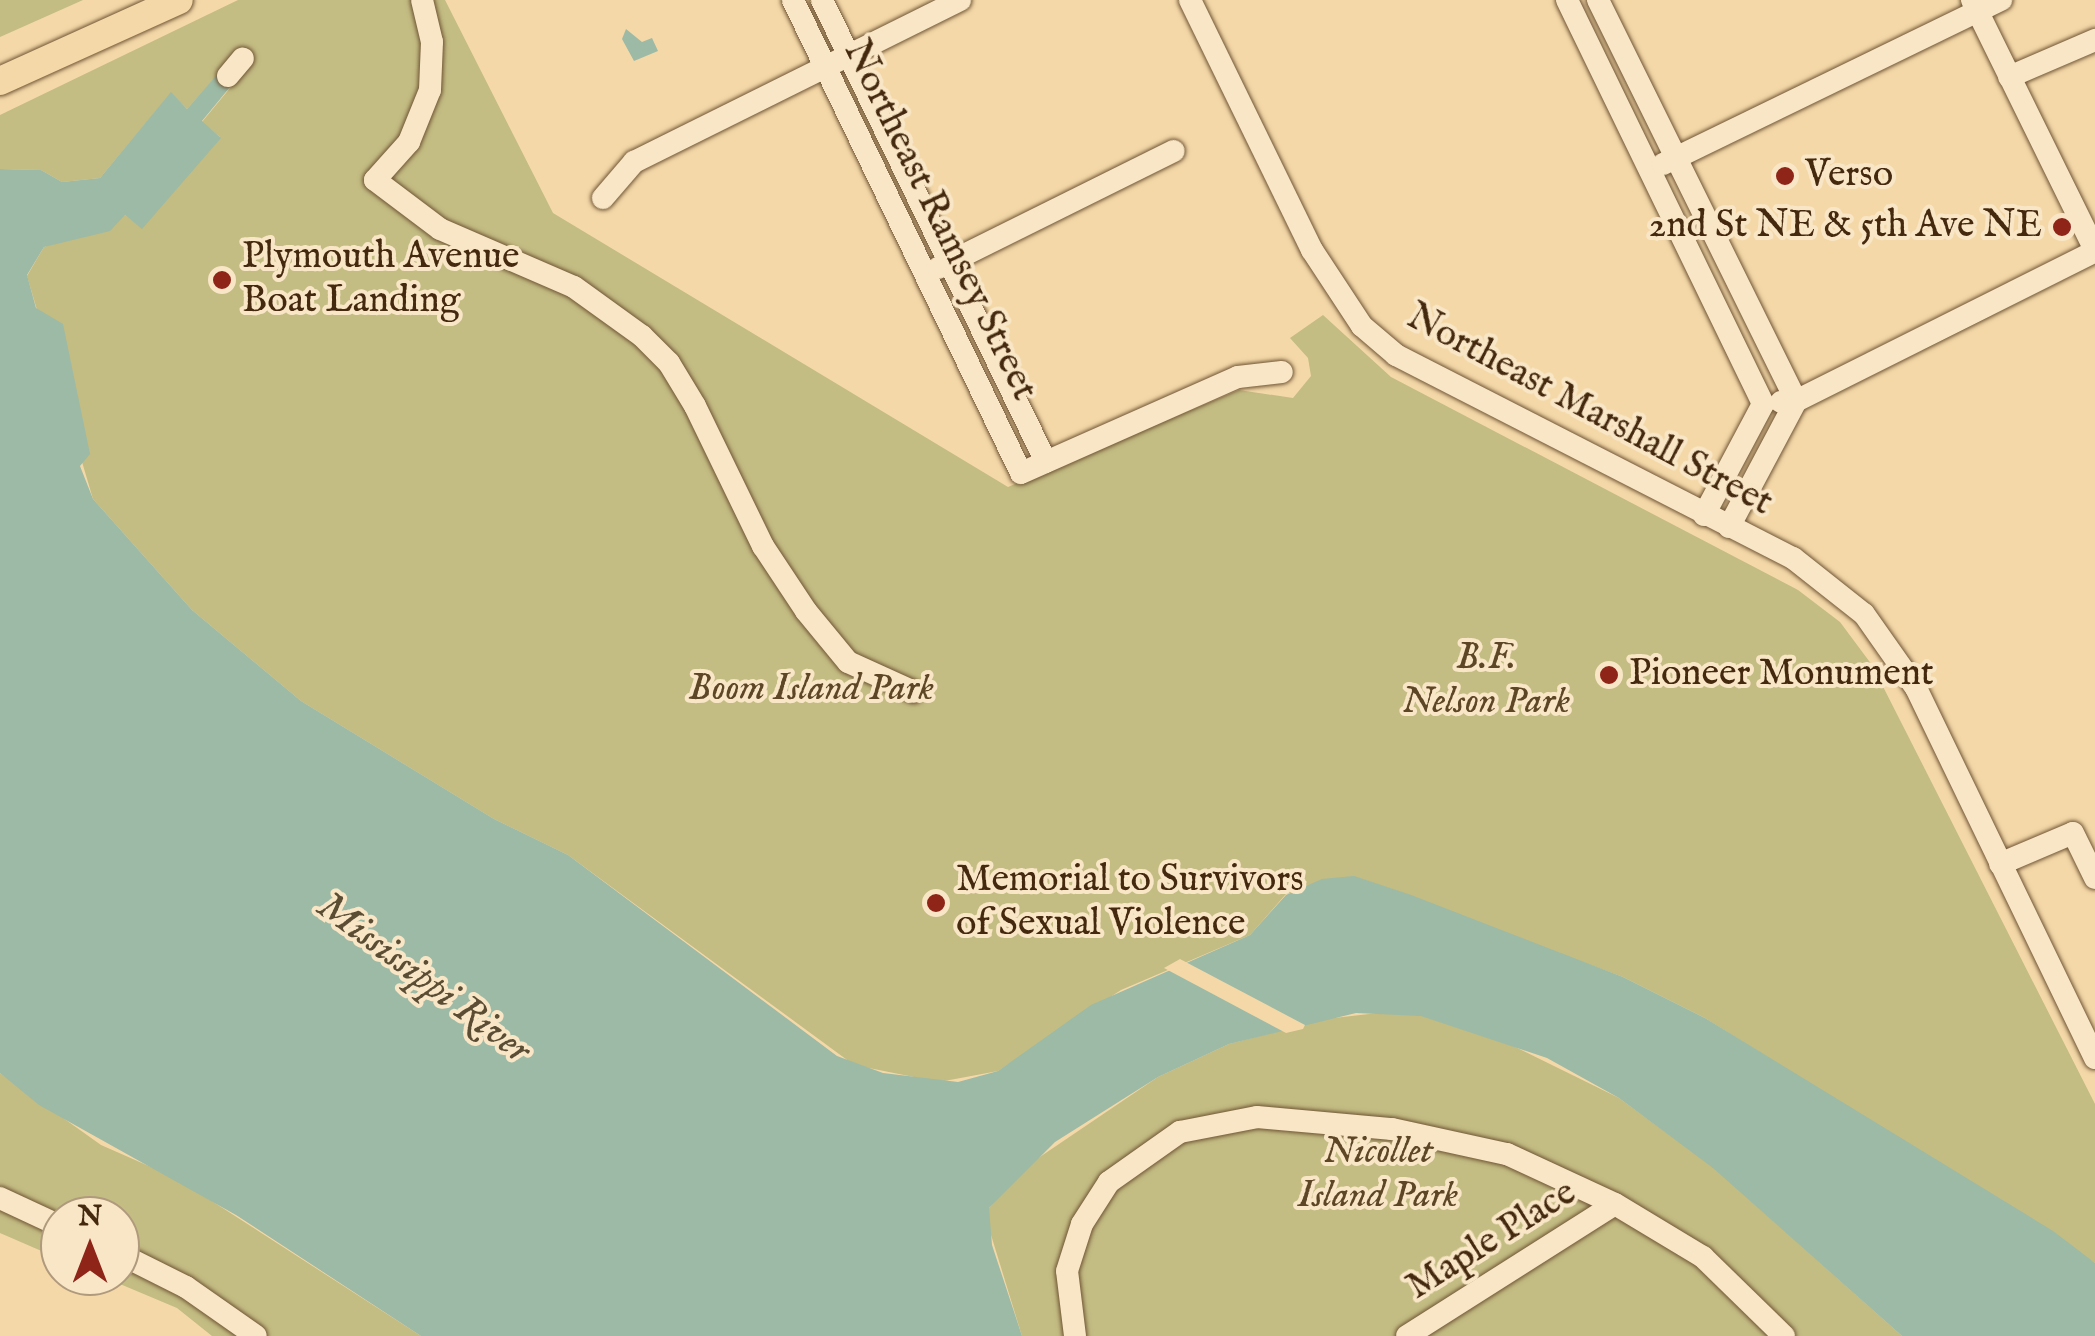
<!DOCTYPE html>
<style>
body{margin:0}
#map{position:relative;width:2095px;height:1336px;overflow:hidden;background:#f4d8a8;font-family:"IM FELL English",serif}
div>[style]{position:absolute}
.green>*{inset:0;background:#c3bc83}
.water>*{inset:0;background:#9cbaa5}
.pier>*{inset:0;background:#f4d8a8}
.roads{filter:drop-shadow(0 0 2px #705535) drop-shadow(0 0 2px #705535)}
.minor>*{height:22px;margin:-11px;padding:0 11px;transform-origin:11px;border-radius:11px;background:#f8e6c6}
.major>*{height:28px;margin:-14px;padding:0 14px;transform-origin:14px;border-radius:14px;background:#f4d8a8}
.dots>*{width:28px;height:28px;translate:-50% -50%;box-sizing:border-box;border:5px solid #f8e6c6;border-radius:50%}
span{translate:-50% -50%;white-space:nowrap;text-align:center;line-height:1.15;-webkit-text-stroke:8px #f8e6c6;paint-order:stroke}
.poi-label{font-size:38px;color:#44290f}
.left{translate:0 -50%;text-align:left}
.right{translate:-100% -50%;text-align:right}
.street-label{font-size:38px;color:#44290f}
.park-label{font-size:38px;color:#5d4626;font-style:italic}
.water-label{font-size:40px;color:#5a4d34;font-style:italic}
.north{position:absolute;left:40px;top:1196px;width:100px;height:100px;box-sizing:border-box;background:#f8e6c6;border:2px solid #b09a7d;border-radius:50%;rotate:0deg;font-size:28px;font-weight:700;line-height:40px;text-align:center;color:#44290f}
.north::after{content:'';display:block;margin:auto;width:35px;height:45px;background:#8f2418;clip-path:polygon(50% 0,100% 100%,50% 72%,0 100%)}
</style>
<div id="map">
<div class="green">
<div style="clip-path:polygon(0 0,83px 0,0 37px)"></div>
<div style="clip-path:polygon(238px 0,445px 0,553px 213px,1008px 487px,1239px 390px,1293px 398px,1311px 376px,1308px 358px,1290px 338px,1323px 315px,1391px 377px,1798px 590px,1840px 622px,1872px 665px,2095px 1104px,2095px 1263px,1705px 1018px,1623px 977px,1354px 877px,1286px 894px,1250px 935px,1121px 990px,998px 1071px,939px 1082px,854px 1065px,568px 855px,494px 819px,301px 701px,192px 610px,93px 499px,27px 276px,44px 247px,125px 215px,142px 228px,220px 137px,202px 122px,235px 82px,222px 70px,187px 109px,171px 93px,100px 178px,62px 182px,41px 170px,0 169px,0 115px)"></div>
<div style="clip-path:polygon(1387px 1012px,1421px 1015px,1503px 1041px,1619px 1098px,1713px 1167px,1902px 1336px,1022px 1336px,988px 1225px,989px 1208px,1025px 1167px,1158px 1077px,1229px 1044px,1325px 1019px)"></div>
<div style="clip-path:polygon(0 1073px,101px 1145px,176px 1178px,421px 1336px,212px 1336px,177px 1308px,101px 1276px,120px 1276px,120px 1216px,60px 1216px,60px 1259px,0 1233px)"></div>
</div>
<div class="water">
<div style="clip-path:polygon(626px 29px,642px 42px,652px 38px,658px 51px,634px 61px,622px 39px)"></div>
<div style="clip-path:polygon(222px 69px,235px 81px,202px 121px,221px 138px,142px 229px,125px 215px,110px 231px,44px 247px,27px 275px,36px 308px,63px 324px,90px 454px,80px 466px,93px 499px,192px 610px,301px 701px,494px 819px,568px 855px,837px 1056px,883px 1073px,958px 1082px,998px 1071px,1091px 1005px,1250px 935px,1286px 895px,1322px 879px,1354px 876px,1411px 895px,1623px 977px,1705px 1018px,2053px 1231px,2095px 1263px,2095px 1336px,1902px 1336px,1713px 1168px,1619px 1098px,1547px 1058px,1421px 1016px,1356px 1013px,1229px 1044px,1158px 1077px,1055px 1142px,989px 1208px,992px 1245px,1022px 1336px,421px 1336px,236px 1215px,39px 1105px,0 1073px,0 169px,41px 170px,62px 182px,100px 178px,171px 92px,187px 109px)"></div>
</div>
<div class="pier">
<div style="clip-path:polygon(1180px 959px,1305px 1025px,1303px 1029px,1286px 1033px,1164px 968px)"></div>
</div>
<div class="roads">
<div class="minor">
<div style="left:422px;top:0;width:43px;rotate:76.6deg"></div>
<div style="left:432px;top:42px;width:48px;rotate:92.4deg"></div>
<div style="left:430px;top:90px;width:56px;rotate:112deg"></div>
<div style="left:409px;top:142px;width:51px;rotate:131.8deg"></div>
<div style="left:375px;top:180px;width:81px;rotate:37deg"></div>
<div style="left:440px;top:229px;width:146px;rotate:23.4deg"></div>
<div style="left:574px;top:287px;width:84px;rotate:35.8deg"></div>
<div style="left:642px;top:336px;width:38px;rotate:45deg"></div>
<div style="left:669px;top:363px;width:50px;rotate:58.8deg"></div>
<div style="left:695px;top:406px;width:156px;rotate:64.1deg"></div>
<div style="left:763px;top:546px;width:78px;rotate:56.5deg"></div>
<div style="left:806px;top:611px;width:66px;rotate:50.5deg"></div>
<div style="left:848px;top:662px;width:72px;rotate:24.4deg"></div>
<div style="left:793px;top:0;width:525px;rotate:64.26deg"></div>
<div style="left:1021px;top:473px;width:237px;rotate:-23.9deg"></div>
<div style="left:1238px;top:377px;width:44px;rotate:-6.5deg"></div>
<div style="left:822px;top:0;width:513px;rotate:64.13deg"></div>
<div style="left:1190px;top:0;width:278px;rotate:64deg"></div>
<div style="left:1312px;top:250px;width:91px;rotate:56.7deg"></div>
<div style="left:1362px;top:326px;width:45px;rotate:40.5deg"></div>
<div style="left:1396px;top:355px;width:446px;rotate:27.1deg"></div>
<div style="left:1793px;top:558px;width:90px;rotate:38.3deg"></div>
<div style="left:1864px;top:614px;width:90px;rotate:54.9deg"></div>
<div style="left:1916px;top:688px;width:411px;rotate:64.2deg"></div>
<div style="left:1567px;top:0;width:449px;rotate:64.1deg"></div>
<div style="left:1598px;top:0;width:447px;rotate:63.7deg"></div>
<div style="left:1972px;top:0;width:279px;rotate:63.8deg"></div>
<div style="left:228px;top:76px;width:23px;rotate:-50deg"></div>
<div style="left:2009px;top:77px;width:94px;rotate:-23.3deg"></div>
<div style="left:1663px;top:164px;width:376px;rotate:-25.9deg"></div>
<div style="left:603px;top:198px;width:48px;rotate:-49.3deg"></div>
<div style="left:634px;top:162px;width:364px;rotate:-26.4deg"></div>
<div style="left:938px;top:268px;width:263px;rotate:-26.4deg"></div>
<div style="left:1781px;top:402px;width:15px;rotate:-4deg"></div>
<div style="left:1796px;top:401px;width:335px;rotate:-26.6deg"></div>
<div style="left:1704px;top:515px;width:126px;rotate:-62deg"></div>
<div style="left:1729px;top:527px;width:143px;rotate:-62deg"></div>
<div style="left:2000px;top:864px;width:79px;rotate:-23deg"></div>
<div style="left:2073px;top:833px;width:50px;rotate:63.9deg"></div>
<div style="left:0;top:1198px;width:66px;rotate:25deg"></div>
<div style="left:120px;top:1254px;width:74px;rotate:26.6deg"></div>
<div style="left:186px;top:1287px;width:85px;rotate:35deg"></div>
<div style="left:1075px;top:1336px;width:65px;rotate:-97deg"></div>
<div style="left:1067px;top:1271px;width:49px;rotate:-72.3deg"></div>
<div style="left:1082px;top:1224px;width:50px;rotate:-57.3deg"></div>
<div style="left:1109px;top:1182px;width:87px;rotate:-35.2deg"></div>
<div style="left:1180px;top:1132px;width:78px;rotate:-11deg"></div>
<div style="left:1257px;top:1117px;width:136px;rotate:5.1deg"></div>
<div style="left:1392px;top:1129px;width:118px;rotate:12.3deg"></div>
<div style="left:1507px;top:1154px;width:119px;rotate:24.8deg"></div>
<div style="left:1615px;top:1204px;width:103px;rotate:31.1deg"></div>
<div style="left:1703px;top:1257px;width:113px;rotate:44.3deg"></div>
<div style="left:1407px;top:1336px;width:246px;rotate:-32.4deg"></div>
</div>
<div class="major">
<div style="left:0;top:81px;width:196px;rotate:-24.3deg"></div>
</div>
</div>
<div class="dots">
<div style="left:1785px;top:176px;background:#8f2418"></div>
<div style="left:2062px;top:227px;background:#8f2418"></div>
<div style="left:222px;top:280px;background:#8f2418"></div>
<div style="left:1609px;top:675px;background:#8f2418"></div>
<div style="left:936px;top:903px;background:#8f2418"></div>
</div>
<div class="poi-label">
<span class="left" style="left:1805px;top:176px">Verso</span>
<span class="right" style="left:2042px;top:227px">2nd St NE &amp; 5th Ave NE</span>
<span class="left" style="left:242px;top:280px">Plymouth Avenue<br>Boat Landing</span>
<span class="left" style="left:1629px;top:675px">Pioneer Monument</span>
<span class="left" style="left:956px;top:903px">Memorial to Survivors<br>of Sexual Violence</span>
</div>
<div class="street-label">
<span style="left:939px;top:221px;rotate:64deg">Northeast Ramsey Street</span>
<span style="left:1589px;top:411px;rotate:28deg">Northeast Marshall Street</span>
<span style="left:1492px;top:1241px;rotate:-32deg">Maple Place</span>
</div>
<div class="park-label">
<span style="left:1486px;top:681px">B.F.<br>Nelson Park</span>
<span style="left:811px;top:690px">Boom Island Park</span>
<span style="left:1378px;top:1175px">Nicollet<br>Island Park</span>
</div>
<div class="water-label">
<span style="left:423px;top:979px;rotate:37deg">Mississippi River</span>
</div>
<div class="north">N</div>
</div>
